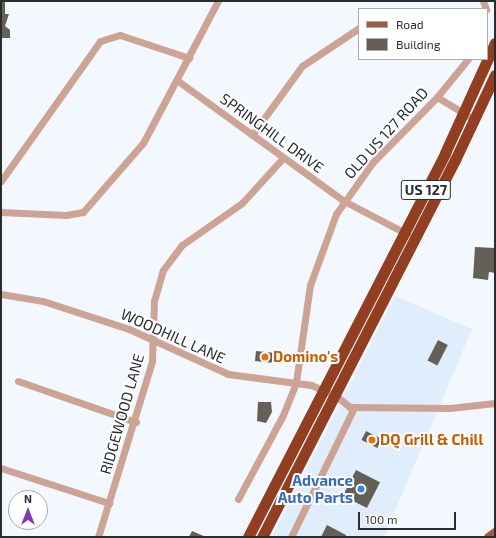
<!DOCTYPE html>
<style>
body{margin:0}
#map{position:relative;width:496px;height:538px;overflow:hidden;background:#f3f8fe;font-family:"Exo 2",sans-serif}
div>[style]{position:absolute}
.built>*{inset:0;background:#e0edfd}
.building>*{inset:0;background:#656057;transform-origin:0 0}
.minor>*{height:7px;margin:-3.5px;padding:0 3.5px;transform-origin:3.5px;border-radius:3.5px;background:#cda395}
.major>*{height:9px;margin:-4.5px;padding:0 4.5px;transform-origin:4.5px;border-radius:4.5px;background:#a35a41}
.highway>*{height:11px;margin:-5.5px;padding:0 5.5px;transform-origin:5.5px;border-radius:5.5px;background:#923e20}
.dots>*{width:11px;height:11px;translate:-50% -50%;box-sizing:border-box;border:2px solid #fff;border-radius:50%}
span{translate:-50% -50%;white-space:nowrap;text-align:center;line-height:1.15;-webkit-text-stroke:4px #fff;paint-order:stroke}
.shield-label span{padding:1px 3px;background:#fff;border:1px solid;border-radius:3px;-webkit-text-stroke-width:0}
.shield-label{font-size:14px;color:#2a2d30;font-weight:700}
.street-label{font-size:15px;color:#2a2d30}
.food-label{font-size:15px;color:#c56008;font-weight:700}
.left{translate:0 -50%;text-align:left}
.shop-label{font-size:15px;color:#366cbe;font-weight:700}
.right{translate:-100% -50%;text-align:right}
.frame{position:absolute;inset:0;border:2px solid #2a2d30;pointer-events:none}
.legend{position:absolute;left:358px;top:8px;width:130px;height:52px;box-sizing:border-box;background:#fff;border:1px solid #aaabac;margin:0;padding:5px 7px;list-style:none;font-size:12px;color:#2a2d30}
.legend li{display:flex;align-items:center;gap:8px;height:20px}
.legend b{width:20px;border:1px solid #aaabac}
.north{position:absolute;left:8px;top:490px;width:40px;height:40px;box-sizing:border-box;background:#fff;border:1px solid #aaabac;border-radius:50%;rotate:0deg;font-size:11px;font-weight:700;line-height:16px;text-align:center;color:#2a2d30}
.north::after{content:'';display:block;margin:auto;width:14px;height:18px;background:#813bae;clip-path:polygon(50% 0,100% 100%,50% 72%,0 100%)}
.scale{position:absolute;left:358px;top:512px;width:98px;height:18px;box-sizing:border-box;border:2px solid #2a2d30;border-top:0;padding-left:5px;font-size:12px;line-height:14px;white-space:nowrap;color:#2a2d30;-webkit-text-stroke:3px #fff;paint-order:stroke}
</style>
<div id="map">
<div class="built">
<div style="clip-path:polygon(395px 296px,472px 329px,384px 537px,272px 537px)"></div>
</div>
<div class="building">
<div style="clip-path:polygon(1px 1px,5px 1px,5px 14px,9px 14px,5px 26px,10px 30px,10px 38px,1px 38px)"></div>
<div style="clip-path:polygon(475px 247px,495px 248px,495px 273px,489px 272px,488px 280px,473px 278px)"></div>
<div style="left:438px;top:340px;width:11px;height:23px;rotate:27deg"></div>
<div style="left:256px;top:351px;width:19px;height:10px;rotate:6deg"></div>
<div style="clip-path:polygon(258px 402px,271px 402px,272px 412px,266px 423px,257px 421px)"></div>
<div style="left:366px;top:431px;width:18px;height:10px;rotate:27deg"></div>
<div style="left:356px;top:470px;width:27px;height:29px;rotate:27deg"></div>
<div style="clip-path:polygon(327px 525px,346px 535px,346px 537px,321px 537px)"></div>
<div style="clip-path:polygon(192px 531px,206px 537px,189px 537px)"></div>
</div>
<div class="minor">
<div style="left:483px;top:1px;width:9px;rotate:69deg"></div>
<div style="left:178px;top:81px;width:205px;rotate:35.9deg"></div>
<div style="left:344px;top:201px;width:71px;rotate:27.6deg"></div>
<div style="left:437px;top:97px;width:44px;rotate:31.2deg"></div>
<div style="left:252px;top:135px;width:85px;rotate:-54.1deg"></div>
<div style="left:302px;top:66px;width:69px;rotate:-33.7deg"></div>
<div style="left:1px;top:181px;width:171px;rotate:-54.7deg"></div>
<div style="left:100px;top:41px;width:21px;rotate:-17deg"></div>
<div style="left:120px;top:35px;width:73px;rotate:18.4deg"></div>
<div style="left:1px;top:212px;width:65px;rotate:2.6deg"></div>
<div style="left:66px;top:215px;width:17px;rotate:-10deg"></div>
<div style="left:83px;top:212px;width:91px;rotate:-49deg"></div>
<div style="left:143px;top:143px;width:161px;rotate:-62.2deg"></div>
<div style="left:1px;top:294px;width:43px;rotate:9.5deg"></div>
<div style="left:43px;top:301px;width:90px;rotate:18deg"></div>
<div style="left:129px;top:329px;width:109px;rotate:24.4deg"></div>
<div style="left:228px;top:374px;width:84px;rotate:7.5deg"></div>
<div style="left:311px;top:385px;width:26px;rotate:23deg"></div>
<div style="left:335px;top:395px;width:19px;rotate:39deg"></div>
<div style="left:350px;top:407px;width:100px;rotate:0.6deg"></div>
<div style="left:450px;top:408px;width:45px;rotate:-6.3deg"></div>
<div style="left:18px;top:381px;width:125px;rotate:19.2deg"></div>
<div style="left:1px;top:468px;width:114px;rotate:18deg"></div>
<div style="left:238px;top:499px;width:95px;rotate:-61.8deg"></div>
<div style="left:283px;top:415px;width:35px;rotate:-68deg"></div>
<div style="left:296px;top:382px;width:98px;rotate:-81.8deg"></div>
<div style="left:310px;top:285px;width:76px;rotate:-69.9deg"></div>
<div style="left:336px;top:214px;width:64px;rotate:-54.6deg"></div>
<div style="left:373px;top:162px;width:91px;rotate:-45.4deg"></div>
<div style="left:437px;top:97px;width:49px;rotate:-50.8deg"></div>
<div style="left:98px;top:537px;width:184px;rotate:-72.9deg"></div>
<div style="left:152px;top:361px;width:60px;rotate:-88.1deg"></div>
<div style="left:154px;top:301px;width:32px;rotate:-74deg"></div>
<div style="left:163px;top:270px;width:31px;rotate:-53deg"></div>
<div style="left:182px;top:245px;width:73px;rotate:-35deg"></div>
<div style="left:242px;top:203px;width:61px;rotate:-47.7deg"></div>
<div style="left:291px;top:537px;width:144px;rotate:-64deg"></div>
</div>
<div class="major">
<div style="left:488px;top:537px;width:9px;rotate:-36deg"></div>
</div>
<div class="highway">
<div style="left:248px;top:537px;width:432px;rotate:-62.8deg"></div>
<div style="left:445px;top:153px;width:121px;rotate:-65.6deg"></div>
<div style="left:262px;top:537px;width:424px;rotate:-62.9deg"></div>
<div style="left:455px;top:160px;width:94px;rotate:-64.8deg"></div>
</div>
<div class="dots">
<div style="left:265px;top:357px;background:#e8710a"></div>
<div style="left:372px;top:440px;background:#e8710a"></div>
<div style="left:361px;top:489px;background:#3f7fe0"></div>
</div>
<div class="shield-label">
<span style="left:426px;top:190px">US 127</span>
</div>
<div class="street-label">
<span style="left:272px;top:133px;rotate:36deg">SPRINGHILL DRIVE</span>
<span style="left:386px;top:133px;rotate:-48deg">OLD US 127 ROAD</span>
<span style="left:173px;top:336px;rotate:24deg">WOODHILL LANE</span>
<span style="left:122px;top:414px;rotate:-74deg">RIDGEWOOD LANE</span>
</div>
<div class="food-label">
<span class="left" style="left:273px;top:357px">Domino's</span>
<span class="left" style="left:380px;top:440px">DQ Grill &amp; Chill</span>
</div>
<div class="shop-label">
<span class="right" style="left:353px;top:489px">Advance<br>Auto Parts</span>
</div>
<div class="frame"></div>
<ul class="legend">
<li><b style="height:5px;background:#a35a41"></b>Road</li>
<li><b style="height:11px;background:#656057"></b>Building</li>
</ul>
<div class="north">N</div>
<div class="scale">100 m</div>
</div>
